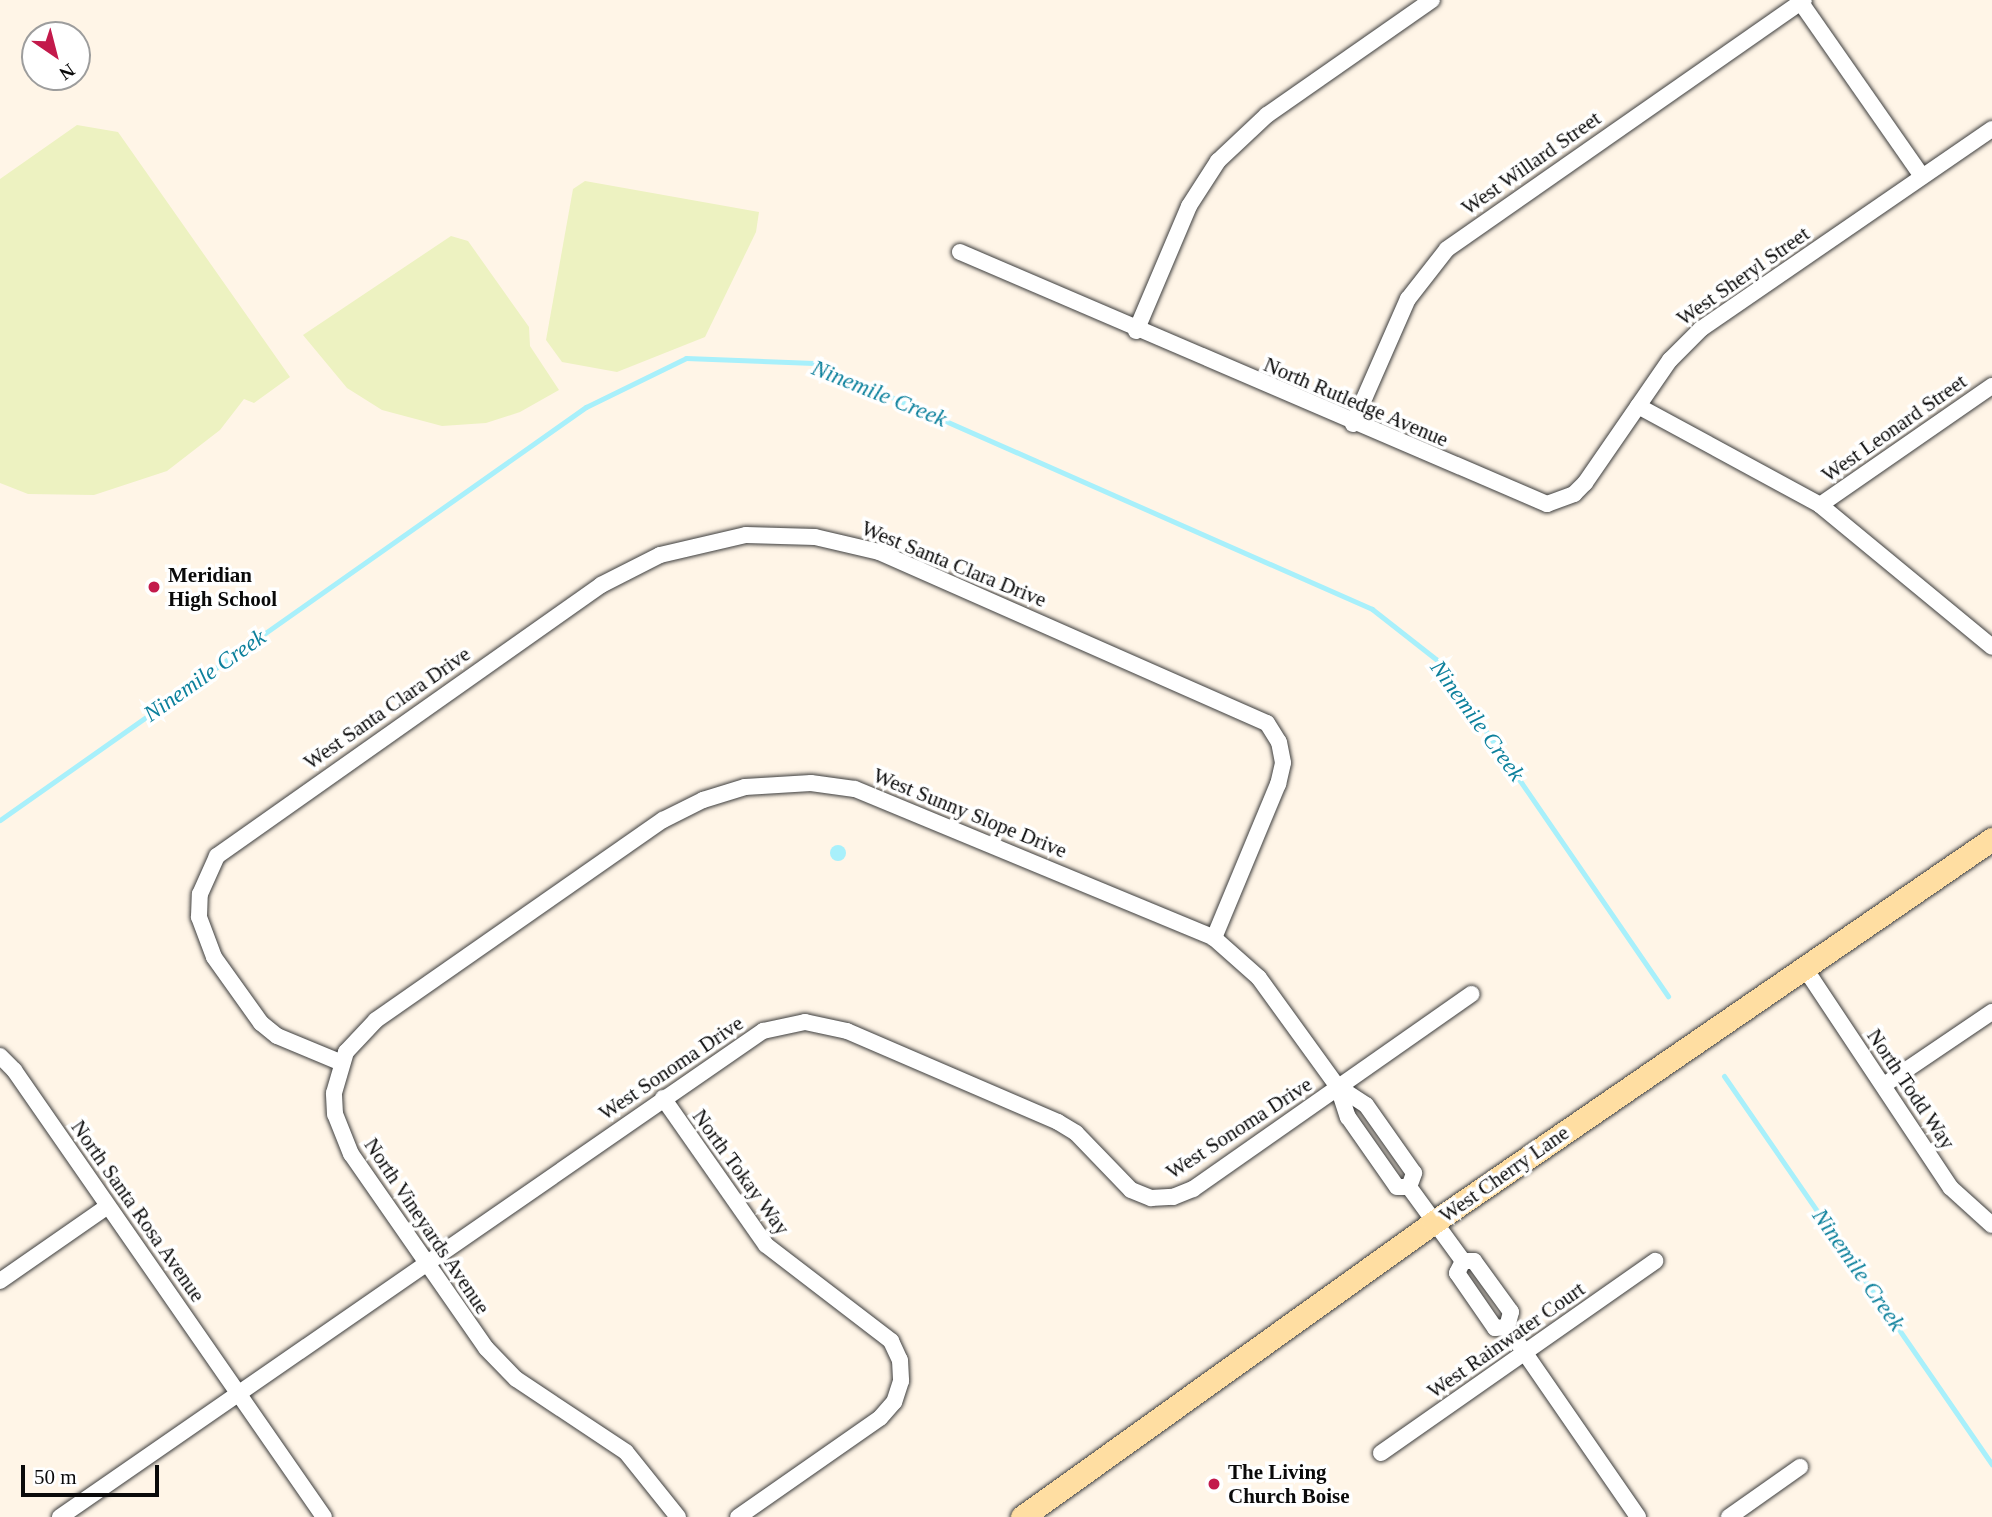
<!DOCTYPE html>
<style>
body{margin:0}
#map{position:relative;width:1992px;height:1517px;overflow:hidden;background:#fff5e7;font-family:Georgia,serif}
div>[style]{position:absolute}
.pitch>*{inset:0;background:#edf2c1}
.water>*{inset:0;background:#a8f0fb}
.round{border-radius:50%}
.stream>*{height:5px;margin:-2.5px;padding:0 2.5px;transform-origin:2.5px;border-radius:2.5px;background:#a8f0fb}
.roads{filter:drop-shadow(0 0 2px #3d3d3d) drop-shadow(0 0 2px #3d3d3d)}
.minor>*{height:16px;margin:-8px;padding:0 8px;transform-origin:8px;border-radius:8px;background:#fff}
.secondary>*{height:23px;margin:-11.5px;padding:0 11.5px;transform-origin:11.5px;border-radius:11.5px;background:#ffdea2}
.dots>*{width:19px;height:19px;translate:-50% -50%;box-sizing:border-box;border:4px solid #fff;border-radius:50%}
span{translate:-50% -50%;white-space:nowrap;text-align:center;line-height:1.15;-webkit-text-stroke:7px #fff;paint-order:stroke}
.street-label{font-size:21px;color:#0a0a0a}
.poi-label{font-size:21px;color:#0a0a0a;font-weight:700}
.left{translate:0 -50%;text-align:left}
.water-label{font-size:23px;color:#0c809c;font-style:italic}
.north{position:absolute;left:21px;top:21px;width:70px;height:70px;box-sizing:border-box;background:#fff;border:2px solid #9d9d9d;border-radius:50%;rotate:145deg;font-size:19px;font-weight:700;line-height:28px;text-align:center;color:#0a0a0a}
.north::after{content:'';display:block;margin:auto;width:24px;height:32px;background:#c31a4b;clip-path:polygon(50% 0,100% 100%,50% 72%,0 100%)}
.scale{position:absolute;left:21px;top:1465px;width:138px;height:32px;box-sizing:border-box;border:4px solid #0a0a0a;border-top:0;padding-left:9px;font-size:21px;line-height:24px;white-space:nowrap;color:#0a0a0a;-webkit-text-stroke:5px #fff;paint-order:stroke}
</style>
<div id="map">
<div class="pitch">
<div style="clip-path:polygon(77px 125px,118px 132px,290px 377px,254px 403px,244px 399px,220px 430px,167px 471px,94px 495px,28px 494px,0 483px,0 179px)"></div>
<div style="clip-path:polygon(585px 181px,759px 212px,756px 232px,705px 337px,617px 372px,562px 362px,546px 340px,573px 189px)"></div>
<div style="clip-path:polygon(451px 236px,468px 241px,529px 327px,530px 346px,559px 390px,520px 412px,486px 423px,442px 426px,382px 410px,347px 388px,303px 335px)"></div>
</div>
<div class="water">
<div class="round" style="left:830px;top:845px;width:16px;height:16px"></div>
</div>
<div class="stream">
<div style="left:0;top:820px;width:717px;rotate:-35.18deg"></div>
<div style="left:586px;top:407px;width:111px;rotate:-26.1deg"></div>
<div style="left:686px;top:358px;width:128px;rotate:2.2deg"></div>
<div style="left:814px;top:363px;width:610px;rotate:23.79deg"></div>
<div style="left:1372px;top:609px;width:83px;rotate:38.1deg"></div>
<div style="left:1437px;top:660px;width:408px;rotate:55.5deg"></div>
<div style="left:1724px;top:1076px;width:472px;rotate:55.4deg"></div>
</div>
<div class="roads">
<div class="minor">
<div style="left:1799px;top:0;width:215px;rotate:55.1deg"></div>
<div style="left:960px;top:252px;width:639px;rotate:23.23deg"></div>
<div style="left:1547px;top:504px;width:29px;rotate:-20deg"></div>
<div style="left:1574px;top:494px;width:16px;rotate:-45deg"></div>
<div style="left:1585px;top:483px;width:150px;rotate:-55.4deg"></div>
<div style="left:1670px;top:360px;width:44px;rotate:-45deg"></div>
<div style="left:1701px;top:329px;width:353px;rotate:-34.5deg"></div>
<div style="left:1136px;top:331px;width:136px;rotate:-67deg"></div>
<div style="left:1189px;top:206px;width:54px;rotate:-57.2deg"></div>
<div style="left:1218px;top:161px;width:67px;rotate:-43.2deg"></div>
<div style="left:1267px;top:115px;width:201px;rotate:-34.9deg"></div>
<div style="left:1638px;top:406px;width:207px;rotate:28.5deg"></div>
<div style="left:1820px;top:505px;width:223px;rotate:39.5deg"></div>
<div style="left:1353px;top:424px;width:137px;rotate:-66.3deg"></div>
<div style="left:1408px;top:299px;width:63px;rotate:-52deg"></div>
<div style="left:1447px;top:249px;width:435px;rotate:-34.9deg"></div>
<div style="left:1820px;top:505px;width:209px;rotate:-34.7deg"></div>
<div style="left:1804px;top:967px;width:265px;rotate:56.4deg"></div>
<div style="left:1951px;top:1188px;width:55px;rotate:42.1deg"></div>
<div style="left:0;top:1056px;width:20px;rotate:45deg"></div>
<div style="left:14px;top:1070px;width:544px;rotate:55.26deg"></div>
<div style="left:342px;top:1063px;width:70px;rotate:-157.4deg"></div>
<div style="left:277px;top:1036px;width:21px;rotate:-141deg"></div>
<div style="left:261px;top:1023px;width:81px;rotate:-125.5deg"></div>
<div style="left:214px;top:957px;width:43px;rotate:-110.6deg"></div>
<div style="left:199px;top:917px;width:23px;rotate:-88deg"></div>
<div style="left:200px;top:894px;width:42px;rotate:-65.9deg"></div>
<div style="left:217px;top:856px;width:470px;rotate:-35.2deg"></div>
<div style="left:601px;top:585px;width:66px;rotate:-27deg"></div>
<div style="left:660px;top:555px;width:88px;rotate:-13.1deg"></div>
<div style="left:746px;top:535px;width:69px;rotate:1.7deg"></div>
<div style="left:815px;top:537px;width:66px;rotate:13.2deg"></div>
<div style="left:879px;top:552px;width:424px;rotate:23.8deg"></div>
<div style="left:1267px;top:723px;width:22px;rotate:58deg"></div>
<div style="left:1279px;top:742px;width:21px;rotate:79deg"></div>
<div style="left:1283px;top:763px;width:22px;rotate:103deg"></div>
<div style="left:1278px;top:784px;width:167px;rotate:112.6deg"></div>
<div style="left:1884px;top:1085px;width:130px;rotate:-34.1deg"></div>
<div style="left:663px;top:1098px;width:179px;rotate:55deg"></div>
<div style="left:766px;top:1245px;width:158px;rotate:37.5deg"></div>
<div style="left:891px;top:1341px;width:21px;rotate:65deg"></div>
<div style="left:900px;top:1360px;width:21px;rotate:87deg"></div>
<div style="left:901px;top:1381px;width:22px;rotate:108deg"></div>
<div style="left:894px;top:1402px;width:21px;rotate:131deg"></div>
<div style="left:880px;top:1418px;width:173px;rotate:145.1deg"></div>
<div style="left:1409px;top:1187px;width:92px;rotate:53.9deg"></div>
<div style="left:1463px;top:1261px;width:11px"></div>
<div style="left:1474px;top:1261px;width:63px;rotate:54deg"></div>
<div style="left:1511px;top:1312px;width:16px;rotate:105deg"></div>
<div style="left:1507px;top:1327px;width:12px;rotate:175deg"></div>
<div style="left:1495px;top:1328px;width:67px;rotate:-124.6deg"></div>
<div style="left:1457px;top:1273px;width:13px;rotate:-63deg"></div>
<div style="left:0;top:1281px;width:131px;rotate:-34.8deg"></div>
<div style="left:1507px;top:1327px;width:231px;rotate:55.4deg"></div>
<div style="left:1381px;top:1453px;width:335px;rotate:-35deg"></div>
<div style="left:60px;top:1517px;width:855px;rotate:-34.66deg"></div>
<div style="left:763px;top:1031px;width:43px;rotate:-12.1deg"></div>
<div style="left:805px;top:1022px;width:43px;rotate:12.1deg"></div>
<div style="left:847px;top:1031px;width:230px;rotate:23.3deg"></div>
<div style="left:1058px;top:1122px;width:21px;rotate:31deg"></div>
<div style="left:1076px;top:1133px;width:79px;rotate:46deg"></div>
<div style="left:1131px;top:1190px;width:22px;rotate:22deg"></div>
<div style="left:1151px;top:1198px;width:22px;rotate:-3deg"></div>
<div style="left:1173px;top:1197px;width:22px;rotate:-22deg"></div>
<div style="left:1193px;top:1189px;width:340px;rotate:-35deg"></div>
<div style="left:678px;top:1517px;width:83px;rotate:-128.7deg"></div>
<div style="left:626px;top:1452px;width:132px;rotate:-146.4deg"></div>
<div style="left:516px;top:1379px;width:43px;rotate:-134.1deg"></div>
<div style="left:486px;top:1348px;width:236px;rotate:-124.8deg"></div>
<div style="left:351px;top:1154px;width:43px;rotate:-111.8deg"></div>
<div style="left:335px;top:1114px;width:21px;rotate:-93deg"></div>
<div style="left:334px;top:1093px;width:43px;rotate:-73.7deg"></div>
<div style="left:346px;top:1052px;width:44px;rotate:-46.8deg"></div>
<div style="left:376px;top:1020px;width:350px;rotate:-34.9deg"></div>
<div style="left:663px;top:820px;width:45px;rotate:-26.6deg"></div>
<div style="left:703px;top:800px;width:44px;rotate:-17.2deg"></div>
<div style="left:745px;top:787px;width:66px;rotate:-3.5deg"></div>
<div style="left:811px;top:783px;width:44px;rotate:7.8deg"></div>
<div style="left:855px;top:789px;width:389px;rotate:22.5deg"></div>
<div style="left:1214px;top:938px;width:60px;rotate:41.6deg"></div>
<div style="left:1259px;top:978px;width:135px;rotate:54.1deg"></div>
<div style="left:1338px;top:1087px;width:32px;rotate:72deg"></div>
<div style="left:1348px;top:1117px;width:85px;rotate:55deg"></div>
<div style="left:1397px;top:1187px;width:12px"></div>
<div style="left:1409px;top:1187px;width:15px;rotate:-70deg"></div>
<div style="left:1414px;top:1173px;width:83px;rotate:-125.2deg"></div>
<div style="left:1366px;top:1105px;width:33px;rotate:-147deg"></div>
<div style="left:1729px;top:1517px;width:87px;rotate:-35.2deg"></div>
</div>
<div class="secondary">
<div style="left:1022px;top:1517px;width:507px;rotate:-35.6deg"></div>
<div style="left:1434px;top:1222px;width:677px;rotate:-34.46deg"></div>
</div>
</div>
<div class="dots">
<div style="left:154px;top:587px;background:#c31a4b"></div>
<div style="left:1214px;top:1484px;background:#c31a4b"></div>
</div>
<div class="street-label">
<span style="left:1531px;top:163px;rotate:-35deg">West Willard Street</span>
<span style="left:1743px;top:276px;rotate:-35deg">West Sheryl Street</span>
<span style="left:1356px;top:402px;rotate:23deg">North Rutledge Avenue</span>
<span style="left:1894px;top:428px;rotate:-35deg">West Leonard Street</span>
<span style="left:954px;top:564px;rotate:22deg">West Santa Clara Drive</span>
<span style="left:387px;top:708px;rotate:-35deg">West Santa Clara Drive</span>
<span style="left:970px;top:813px;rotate:22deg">West Sunny Slope Drive</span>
<span style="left:671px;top:1068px;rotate:-34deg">West Sonoma Drive</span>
<span style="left:1911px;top:1089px;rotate:56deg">North Todd Way</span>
<span style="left:1239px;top:1128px;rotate:-33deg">West Sonoma Drive</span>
<span style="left:741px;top:1172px;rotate:54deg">North Tokay Way</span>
<span style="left:1504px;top:1174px;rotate:-35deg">West Cherry Lane</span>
<span style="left:138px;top:1211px;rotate:55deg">North Santa Rosa Avenue</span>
<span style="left:427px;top:1226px;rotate:56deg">North Vineyards Avenue</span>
<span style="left:1506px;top:1340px;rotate:-35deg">West Rainwater Court</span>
</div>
<div class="poi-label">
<span class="left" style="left:168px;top:587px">Meridian<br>High School</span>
<span class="left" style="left:1228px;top:1484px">The Living<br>Church Boise</span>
</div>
<div class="water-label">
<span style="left:879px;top:394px;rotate:22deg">Ninemile Creek</span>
<span style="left:205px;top:676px;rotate:-35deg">Ninemile Creek</span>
<span style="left:1477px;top:721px;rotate:54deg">Ninemile Creek</span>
<span style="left:1858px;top:1270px;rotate:55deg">Ninemile Creek</span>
</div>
<div class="north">N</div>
<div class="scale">50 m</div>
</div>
